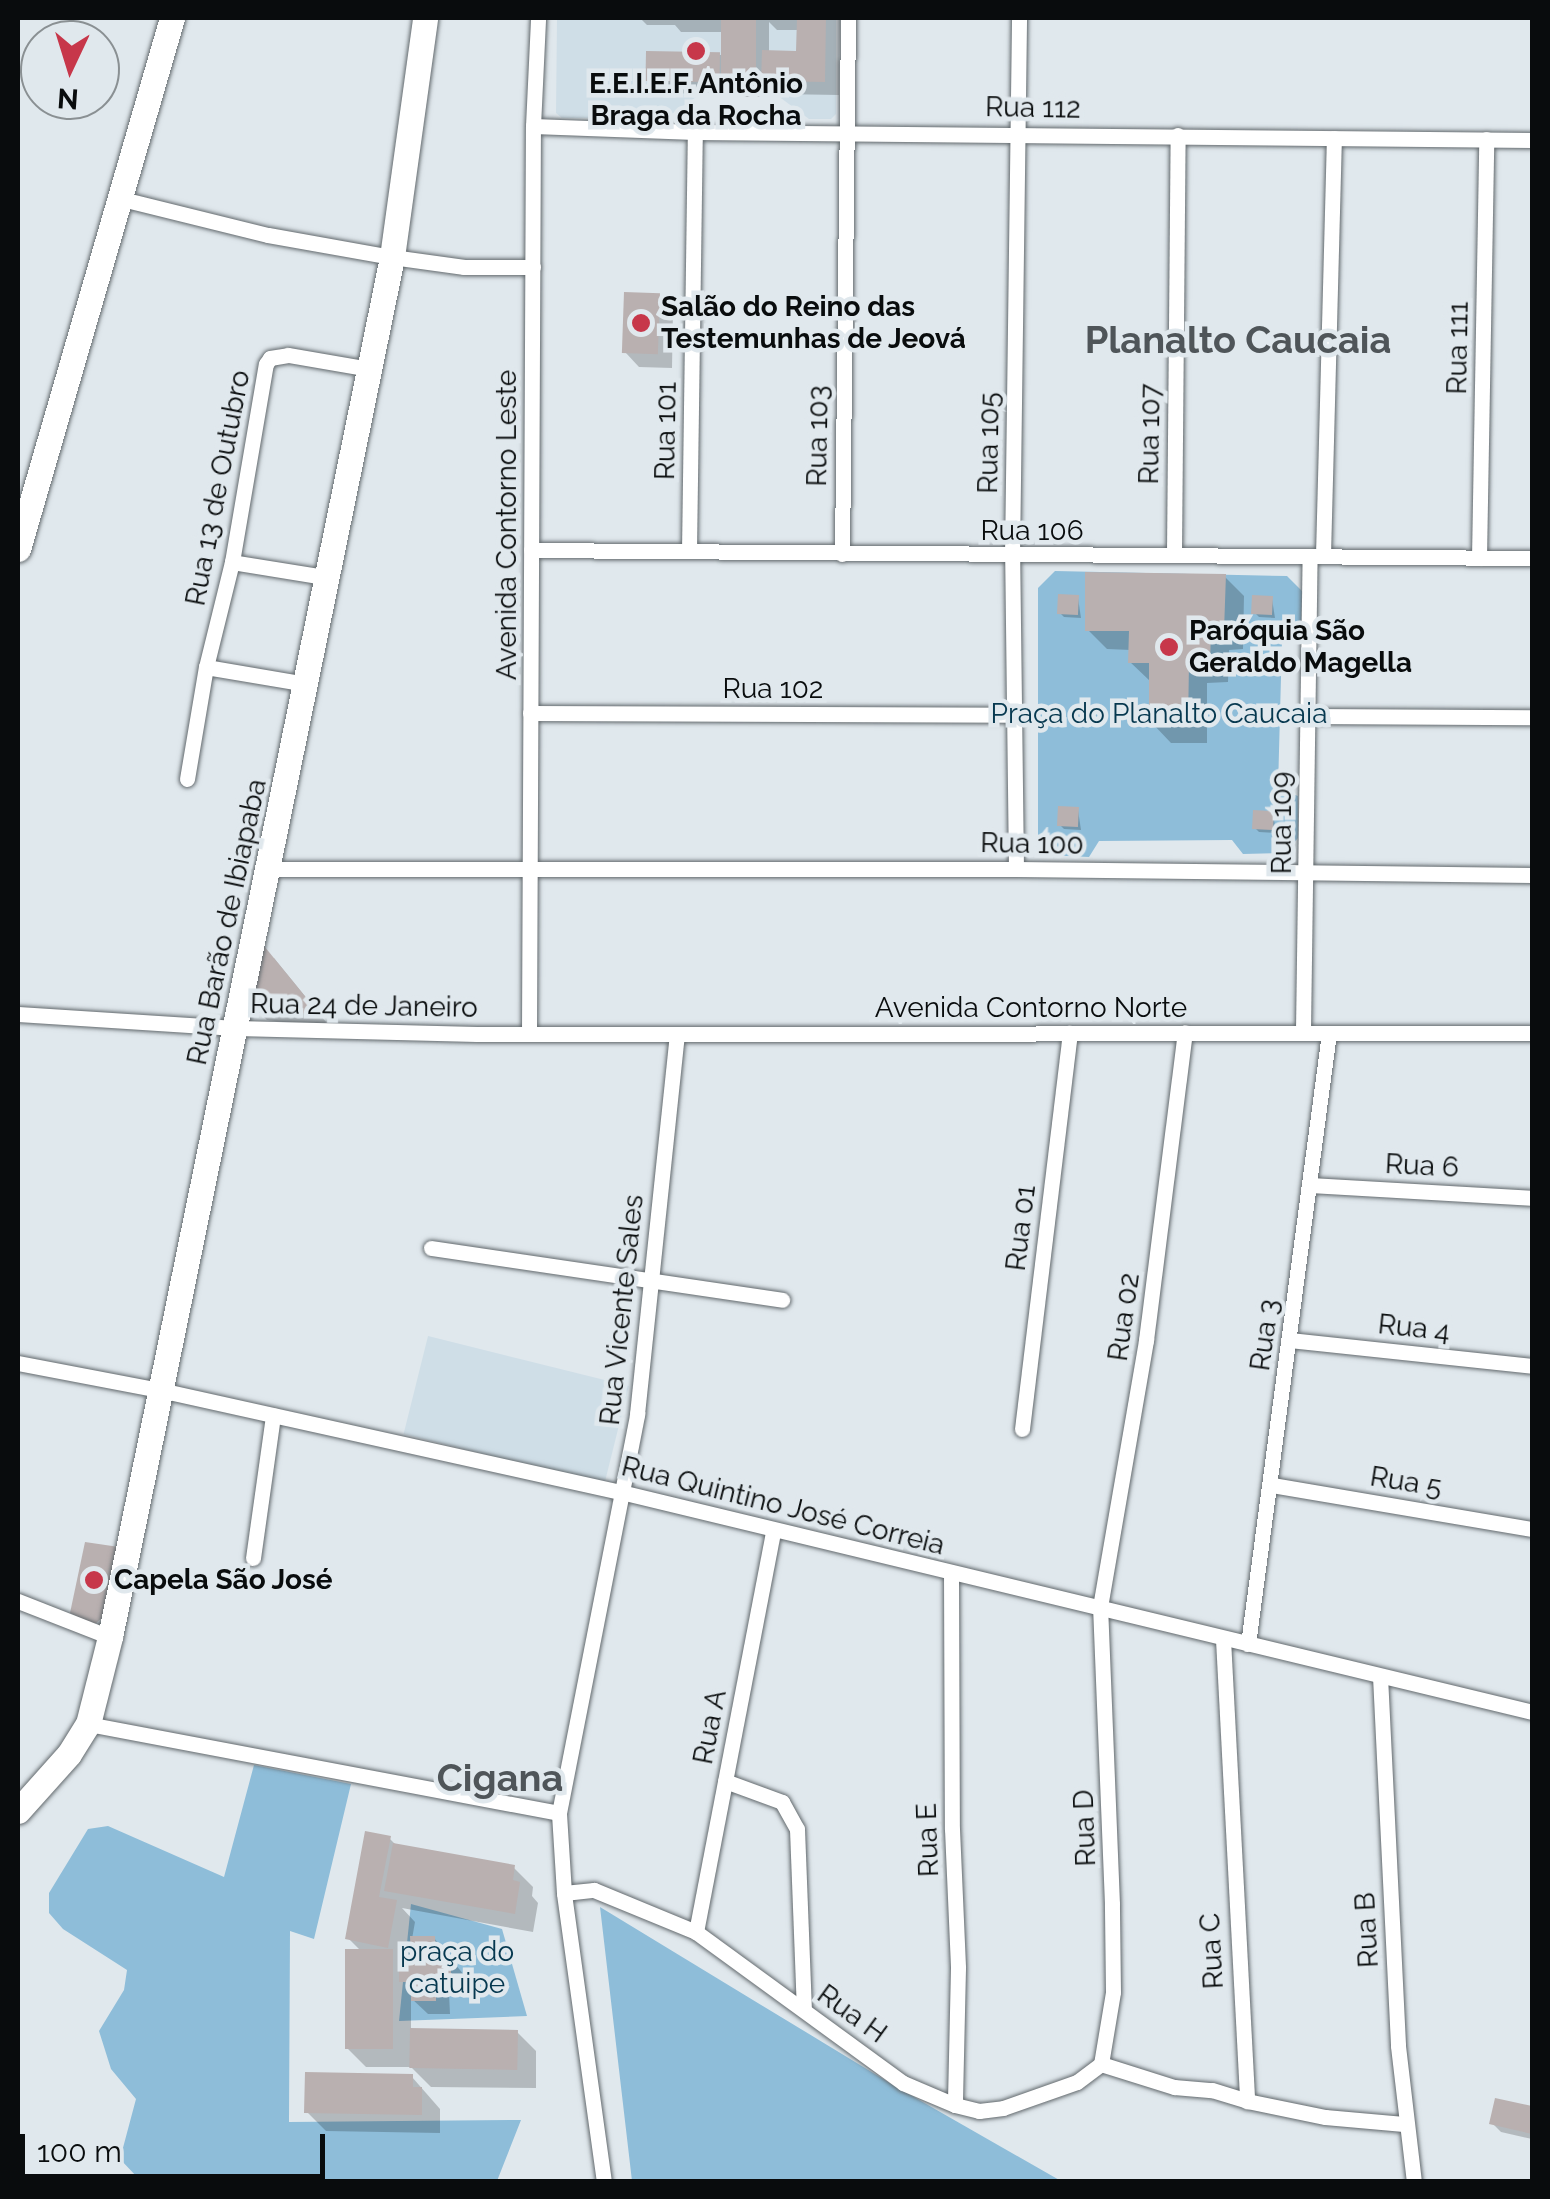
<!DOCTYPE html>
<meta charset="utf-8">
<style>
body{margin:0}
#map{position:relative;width:1550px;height:2199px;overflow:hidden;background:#e0e8ed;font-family:Raleway,sans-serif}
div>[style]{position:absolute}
.built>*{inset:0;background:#cfdee7;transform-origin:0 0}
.green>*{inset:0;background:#8ebdd9}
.shadow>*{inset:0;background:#0003}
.building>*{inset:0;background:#b9b0b0;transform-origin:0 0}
.roads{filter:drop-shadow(0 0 2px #62696d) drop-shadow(0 0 2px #62696d)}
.minor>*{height:15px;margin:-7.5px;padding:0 7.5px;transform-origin:7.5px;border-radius:7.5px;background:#fff}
.primary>*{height:25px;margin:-12.5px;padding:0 12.5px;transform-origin:12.5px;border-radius:12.5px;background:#fff}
.dots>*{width:28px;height:28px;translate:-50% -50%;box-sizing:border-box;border:5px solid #e0e8ed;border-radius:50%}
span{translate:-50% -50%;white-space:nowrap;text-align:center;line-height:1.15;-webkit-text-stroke:9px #e0e8ed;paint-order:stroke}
.poi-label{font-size:28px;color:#090c0d;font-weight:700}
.left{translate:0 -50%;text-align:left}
.street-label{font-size:28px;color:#090c0d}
.park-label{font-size:28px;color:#06384f}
.district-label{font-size:38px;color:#4f5559;font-weight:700}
.frame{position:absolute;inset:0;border:20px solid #090c0d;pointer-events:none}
.north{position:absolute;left:20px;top:20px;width:100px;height:100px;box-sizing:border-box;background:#e0e8ed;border:2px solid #8a9093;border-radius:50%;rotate:184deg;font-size:28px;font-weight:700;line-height:40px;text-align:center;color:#090c0d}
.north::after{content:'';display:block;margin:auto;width:35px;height:45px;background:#c7374a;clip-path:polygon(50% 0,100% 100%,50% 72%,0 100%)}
.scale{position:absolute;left:20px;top:2134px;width:305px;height:45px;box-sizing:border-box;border:5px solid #090c0d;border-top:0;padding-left:12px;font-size:30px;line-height:35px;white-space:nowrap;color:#090c0d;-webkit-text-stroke:8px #e0e8ed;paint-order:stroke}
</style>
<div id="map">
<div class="built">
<div style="clip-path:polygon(557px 18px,836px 18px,836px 114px,831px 119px,809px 119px,762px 84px,715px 84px,666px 118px,562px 118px,556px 113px)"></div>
<div style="left:428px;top:1336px;width:207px;height:101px;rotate:14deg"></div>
</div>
<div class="green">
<div style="clip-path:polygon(1055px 571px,1287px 576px,1302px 591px,1301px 628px,1282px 640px,1278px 789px,1298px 796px,1298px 838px,1285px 853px,1243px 854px,1232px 840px,1099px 841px,1089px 857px,1044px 855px,1038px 839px,1038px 588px)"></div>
<div style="clip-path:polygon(254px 1765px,351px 1784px,314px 1939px,290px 1931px,289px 2122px,521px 2120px,497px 2181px,149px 2181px,137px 2177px,120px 2159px,136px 2099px,111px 2069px,99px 2031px,124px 1990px,127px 1970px,63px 1929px,49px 1913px,49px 1893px,88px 1829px,108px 1826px,224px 1877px)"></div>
<div style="clip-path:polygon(411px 1904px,502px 1929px,527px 2016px,399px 2021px)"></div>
<div style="clip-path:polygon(600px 1907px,893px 2085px,1061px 2181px,632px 2181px)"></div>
</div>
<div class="shadow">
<div style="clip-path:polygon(evenodd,640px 18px,840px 18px,839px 95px,778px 94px,769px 85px,768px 97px,738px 97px,733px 92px,662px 94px,648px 80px,649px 54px,724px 55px,724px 32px,681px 32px,675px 25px,647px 25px,640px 18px,769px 22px,777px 30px,799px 30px,799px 53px,769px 53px,769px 22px)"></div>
<div style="clip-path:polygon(659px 296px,673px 310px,672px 368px,639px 367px,625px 352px)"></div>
<div style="clip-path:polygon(1225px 577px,1244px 596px,1243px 649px,1229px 650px,1228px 682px,1207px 683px,1207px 743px,1171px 743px,1152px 723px,1150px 681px,1130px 662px,1131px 650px,1107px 649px,1088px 630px)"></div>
<div style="clip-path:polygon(1078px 598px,1081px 618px,1064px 617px,1060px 613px)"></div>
<div style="clip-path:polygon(1272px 599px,1275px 618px,1259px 617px,1255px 613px)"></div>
<div style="clip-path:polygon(1078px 810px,1081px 830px,1064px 829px,1060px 825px)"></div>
<div style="clip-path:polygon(1273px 813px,1276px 833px,1259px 832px,1255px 828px)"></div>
<div style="clip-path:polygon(274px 958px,326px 1022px,323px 1027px,267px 1020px,253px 1006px)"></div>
<div style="clip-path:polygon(389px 1838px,398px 1847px,514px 1868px,533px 1887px,532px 1896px,538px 1903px,533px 1932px,402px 1908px,415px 1922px,412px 1939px,434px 1938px,464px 1975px,464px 1993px,449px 1993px,450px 2014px,428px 2014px,411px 1998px,411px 2031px,517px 2032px,536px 2051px,536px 2088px,431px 2087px,411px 2067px,366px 2067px,347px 2048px,361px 1951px,348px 1938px)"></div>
<div style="clip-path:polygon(412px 2077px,440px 2109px,440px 2133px,326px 2131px,307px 2112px)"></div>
<div style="clip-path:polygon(1497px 2101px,1532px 2109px,1532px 2139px,1501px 2132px,1492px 2123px)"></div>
</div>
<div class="building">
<div style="left:721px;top:18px;width:35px;height:66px"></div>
<div style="clip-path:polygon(797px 18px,826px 18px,825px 82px,761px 81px,762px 50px,796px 51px)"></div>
<div style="left:646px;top:51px;width:74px;height:30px;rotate:1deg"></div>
<div style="left:624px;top:292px;width:36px;height:61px;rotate:2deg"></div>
<div style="clip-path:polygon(1085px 572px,1226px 574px,1224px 631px,1211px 631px,1210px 664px,1189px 664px,1188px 725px,1149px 724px,1149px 663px,1128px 663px,1129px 631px,1085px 631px)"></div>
<div style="left:1058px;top:594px;width:21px;height:20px;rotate:3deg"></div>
<div style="left:1252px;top:595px;width:21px;height:19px;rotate:3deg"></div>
<div style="left:1058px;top:806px;width:21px;height:20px;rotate:3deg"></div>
<div style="left:1253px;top:810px;width:21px;height:19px;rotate:3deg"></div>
<div style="clip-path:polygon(260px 941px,313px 1006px,309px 1014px,251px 1007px)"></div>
<div style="clip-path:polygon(85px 1542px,119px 1547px,104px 1616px,94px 1625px,70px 1613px)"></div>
<div style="clip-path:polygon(365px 1831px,391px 1836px,379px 1897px,397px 1900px,388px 1948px,345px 1939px)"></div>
<div style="clip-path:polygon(393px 1843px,515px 1865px,513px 1880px,520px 1882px,515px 1914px,384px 1891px)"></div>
<div style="clip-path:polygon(410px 1936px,435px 1936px,436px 1958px,451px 1958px,451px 1980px,436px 1980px,436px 2001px,411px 2001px,411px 1982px,399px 1982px,399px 1960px,411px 1960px)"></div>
<div style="left:345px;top:1949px;width:48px;height:100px"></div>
<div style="left:410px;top:2028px;width:108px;height:40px;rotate:1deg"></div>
<div style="clip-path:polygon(305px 2072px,413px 2074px,413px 2087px,422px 2087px,422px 2115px,304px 2113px)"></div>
<div style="clip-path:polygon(1495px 2098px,1532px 2106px,1532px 2134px,1489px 2124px)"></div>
</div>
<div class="roads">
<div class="minor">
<div style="left:533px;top:126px;width:162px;rotate:2.1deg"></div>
<div style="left:695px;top:132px;width:837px;rotate:0.55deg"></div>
<div style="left:122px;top:199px;width:150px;rotate:13.9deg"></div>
<div style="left:268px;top:235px;width:126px;rotate:10.1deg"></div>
<div style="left:392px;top:257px;width:73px;rotate:7.9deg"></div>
<div style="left:464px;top:267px;width:69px"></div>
<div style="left:531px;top:550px;width:1001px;rotate:0.46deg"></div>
<div style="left:689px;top:551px;width:419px;rotate:-89.2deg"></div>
<div style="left:842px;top:554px;width:536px;rotate:-89.36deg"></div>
<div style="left:1174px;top:554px;width:419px;rotate:-89.5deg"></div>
<div style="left:1323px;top:555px;width:417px;rotate:-88.5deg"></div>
<div style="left:1479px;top:558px;width:419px;rotate:-89deg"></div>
<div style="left:232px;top:562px;width:94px;rotate:9.2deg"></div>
<div style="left:206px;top:667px;width:101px;rotate:9.6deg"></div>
<div style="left:530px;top:713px;width:486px;rotate:0.2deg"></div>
<div style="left:1308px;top:716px;width:224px;rotate:0.3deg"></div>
<div style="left:187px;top:779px;width:114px;rotate:-80.4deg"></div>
<div style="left:206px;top:667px;width:108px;rotate:-76.1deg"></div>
<div style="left:232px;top:562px;width:201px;rotate:-80.3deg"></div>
<div style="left:266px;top:364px;width:7px;rotate:-56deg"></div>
<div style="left:270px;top:358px;width:18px;rotate:-9deg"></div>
<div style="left:288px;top:355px;width:82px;rotate:9.8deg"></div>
<div style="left:268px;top:869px;width:748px"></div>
<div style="left:1016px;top:869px;width:516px;rotate:0.67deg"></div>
<div style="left:1016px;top:869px;width:313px;rotate:-90.7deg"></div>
<div style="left:1012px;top:556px;width:538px;rotate:-89.25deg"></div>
<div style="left:18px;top:1014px;width:218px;rotate:3.7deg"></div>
<div style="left:236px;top:1028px;width:241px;rotate:1.4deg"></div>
<div style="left:477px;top:1034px;width:1055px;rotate:-0.05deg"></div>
<div style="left:1303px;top:1030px;width:474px;rotate:-89.2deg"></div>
<div style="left:529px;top:1033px;width:907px;rotate:-89.75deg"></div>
<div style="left:533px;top:126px;width:108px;rotate:-87.3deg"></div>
<div style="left:1309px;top:1185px;width:223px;rotate:3.3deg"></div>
<div style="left:431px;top:1248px;width:355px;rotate:8.4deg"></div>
<div style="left:1290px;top:1340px;width:243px;rotate:6.1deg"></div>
<div style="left:18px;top:1363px;width:145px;rotate:10.8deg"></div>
<div style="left:160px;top:1390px;width:476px;rotate:12.5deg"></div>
<div style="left:625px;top:1493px;width:933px;rotate:13.57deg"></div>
<div style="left:1022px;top:1429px;width:399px;rotate:-83.1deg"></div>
<div style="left:1272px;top:1485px;width:264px;rotate:9.6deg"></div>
<div style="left:253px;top:1558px;width:144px;rotate:-82deg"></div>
<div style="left:951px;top:1573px;width:256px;rotate:89.8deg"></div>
<div style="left:952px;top:1829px;width:139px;rotate:87.5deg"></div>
<div style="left:958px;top:1968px;width:137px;rotate:91.3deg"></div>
<div style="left:18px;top:1601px;width:99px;rotate:21.4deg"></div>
<div style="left:1223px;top:1639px;width:463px;rotate:87deg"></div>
<div style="left:1247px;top:2101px;width:80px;rotate:11.6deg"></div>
<div style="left:1325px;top:2117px;width:79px;rotate:5.1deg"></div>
<div style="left:1248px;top:1644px;width:616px;rotate:-82.45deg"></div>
<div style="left:1380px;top:1676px;width:370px;rotate:87.2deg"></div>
<div style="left:1398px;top:2046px;width:137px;rotate:83.3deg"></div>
<div style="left:88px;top:1724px;width:479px;rotate:10.7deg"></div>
<div style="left:725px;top:1781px;width:61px;rotate:20.2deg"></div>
<div style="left:782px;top:1802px;width:31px;rotate:61deg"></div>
<div style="left:797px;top:1829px;width:181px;rotate:87.8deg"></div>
<div style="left:564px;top:1893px;width:30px;rotate:-6deg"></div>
<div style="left:594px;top:1890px;width:110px;rotate:22.4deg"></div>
<div style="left:696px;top:1932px;width:256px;rotate:36.1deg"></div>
<div style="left:903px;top:2083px;width:56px;rotate:22.9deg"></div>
<div style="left:955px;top:2105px;width:25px;rotate:14deg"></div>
<div style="left:979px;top:2111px;width:24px;rotate:-7deg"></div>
<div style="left:1003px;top:2108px;width:78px;rotate:-19.4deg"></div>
<div style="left:1077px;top:2082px;width:30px;rotate:-37deg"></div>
<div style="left:1101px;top:2064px;width:73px;rotate:-80.5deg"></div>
<div style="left:1113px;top:1992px;width:88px;rotate:-90.7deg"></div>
<div style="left:1112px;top:1904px;width:297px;rotate:-92.3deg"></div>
<div style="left:1100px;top:1607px;width:271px;rotate:-80.2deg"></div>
<div style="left:1146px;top:1340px;width:310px;rotate:-82.8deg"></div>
<div style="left:696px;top:1932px;width:407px;rotate:-79.1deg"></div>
<div style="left:1101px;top:2064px;width:77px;rotate:17.5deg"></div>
<div style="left:1174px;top:2087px;width:38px;rotate:5deg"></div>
<div style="left:1212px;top:2090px;width:37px;rotate:17deg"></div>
<div style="left:604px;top:2182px;width:292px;rotate:-97.9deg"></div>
<div style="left:564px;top:1893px;width:80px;rotate:-93.6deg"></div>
<div style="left:559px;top:1813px;width:407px;rotate:-78.9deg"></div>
<div style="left:637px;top:1414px;width:381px;rotate:-84deg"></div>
</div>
<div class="primary">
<div style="left:18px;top:549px;width:553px;rotate:-73.83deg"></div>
<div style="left:18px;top:1811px;width:76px;rotate:-48.2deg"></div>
<div style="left:69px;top:1754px;width:36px;rotate:-58deg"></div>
<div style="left:88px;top:1724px;width:90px;rotate:-75.8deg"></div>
<div style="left:110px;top:1637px;width:1409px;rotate:-78.45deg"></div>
<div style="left:392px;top:257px;width:241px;rotate:-82.1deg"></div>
</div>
</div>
<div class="dots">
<div style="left:696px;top:51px;background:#c7374a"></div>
<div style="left:641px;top:323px;background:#c7374a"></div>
<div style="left:1169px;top:647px;background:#c7374a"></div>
<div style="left:94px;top:1580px;background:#c7374a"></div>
</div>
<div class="poi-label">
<span style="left:696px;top:100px">E.E.I.E.F. Antônio<br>Braga da Rocha</span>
<span class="left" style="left:661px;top:323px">Salão do Reino das<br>Testemunhas de Jeová</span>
<span class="left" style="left:1189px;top:647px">Paróquia São<br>Geraldo Magella</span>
<span class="left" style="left:114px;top:1580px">Capela São José</span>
</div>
<div class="street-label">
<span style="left:1033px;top:108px;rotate:1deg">Rua 112</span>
<span style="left:1458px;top:348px;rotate:-89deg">Rua 111</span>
<span style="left:666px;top:431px;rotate:-89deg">Rua 101</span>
<span style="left:1150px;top:434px;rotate:-89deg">Rua 107</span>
<span style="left:818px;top:436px;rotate:-89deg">Rua 103</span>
<span style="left:989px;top:443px;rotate:-89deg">Rua 105</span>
<span style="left:218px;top:488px;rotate:-79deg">Rua 13 de Outubro</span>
<span style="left:507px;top:525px;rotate:-90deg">Avenida Contorno Leste</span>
<span style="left:1032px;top:531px">Rua 106</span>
<span style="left:773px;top:689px">Rua 102</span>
<span style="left:1282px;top:823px;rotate:-90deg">Rua 109</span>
<span style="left:1032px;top:844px;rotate:1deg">Rua 100</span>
<span style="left:227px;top:922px;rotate:-78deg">Rua Barão de Ibiapaba</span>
<span style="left:364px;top:1006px;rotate:1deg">Rua 24 de Janeiro</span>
<span style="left:1031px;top:1008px">Avenida Contorno Norte</span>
<span style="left:1422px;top:1166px;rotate:3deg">Rua 6</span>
<span style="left:1021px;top:1228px;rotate:-83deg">Rua 01</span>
<span style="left:622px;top:1310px;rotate:-84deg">Rua Vicente Sales</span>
<span style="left:1124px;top:1317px;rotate:-82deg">Rua 02</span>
<span style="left:1414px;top:1328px;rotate:6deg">Rua 4</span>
<span style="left:1265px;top:1335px;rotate:-82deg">Rua 3</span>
<span style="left:1406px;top:1482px;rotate:9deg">Rua 5</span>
<span style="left:783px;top:1506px;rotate:14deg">Rua Quintino José Correia</span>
<span style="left:710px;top:1727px;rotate:-79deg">Rua A</span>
<span style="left:1085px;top:1828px;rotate:-92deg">Rua D</span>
<span style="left:928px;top:1840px;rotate:-92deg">Rua E</span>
<span style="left:1367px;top:1930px;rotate:-93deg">Rua B</span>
<span style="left:1212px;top:1951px;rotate:-93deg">Rua C</span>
<span style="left:852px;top:2014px;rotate:36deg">Rua H</span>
</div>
<div class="park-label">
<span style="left:1159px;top:714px">Praça do Planalto Caucaia</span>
<span style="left:457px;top:1968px">praça do<br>catuipe</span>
</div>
<div class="district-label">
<span style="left:1238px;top:340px">Planalto Caucaia</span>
<span style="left:500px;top:1778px">Cigana</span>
</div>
<div class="frame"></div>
<div class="north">N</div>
<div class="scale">100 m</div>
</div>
